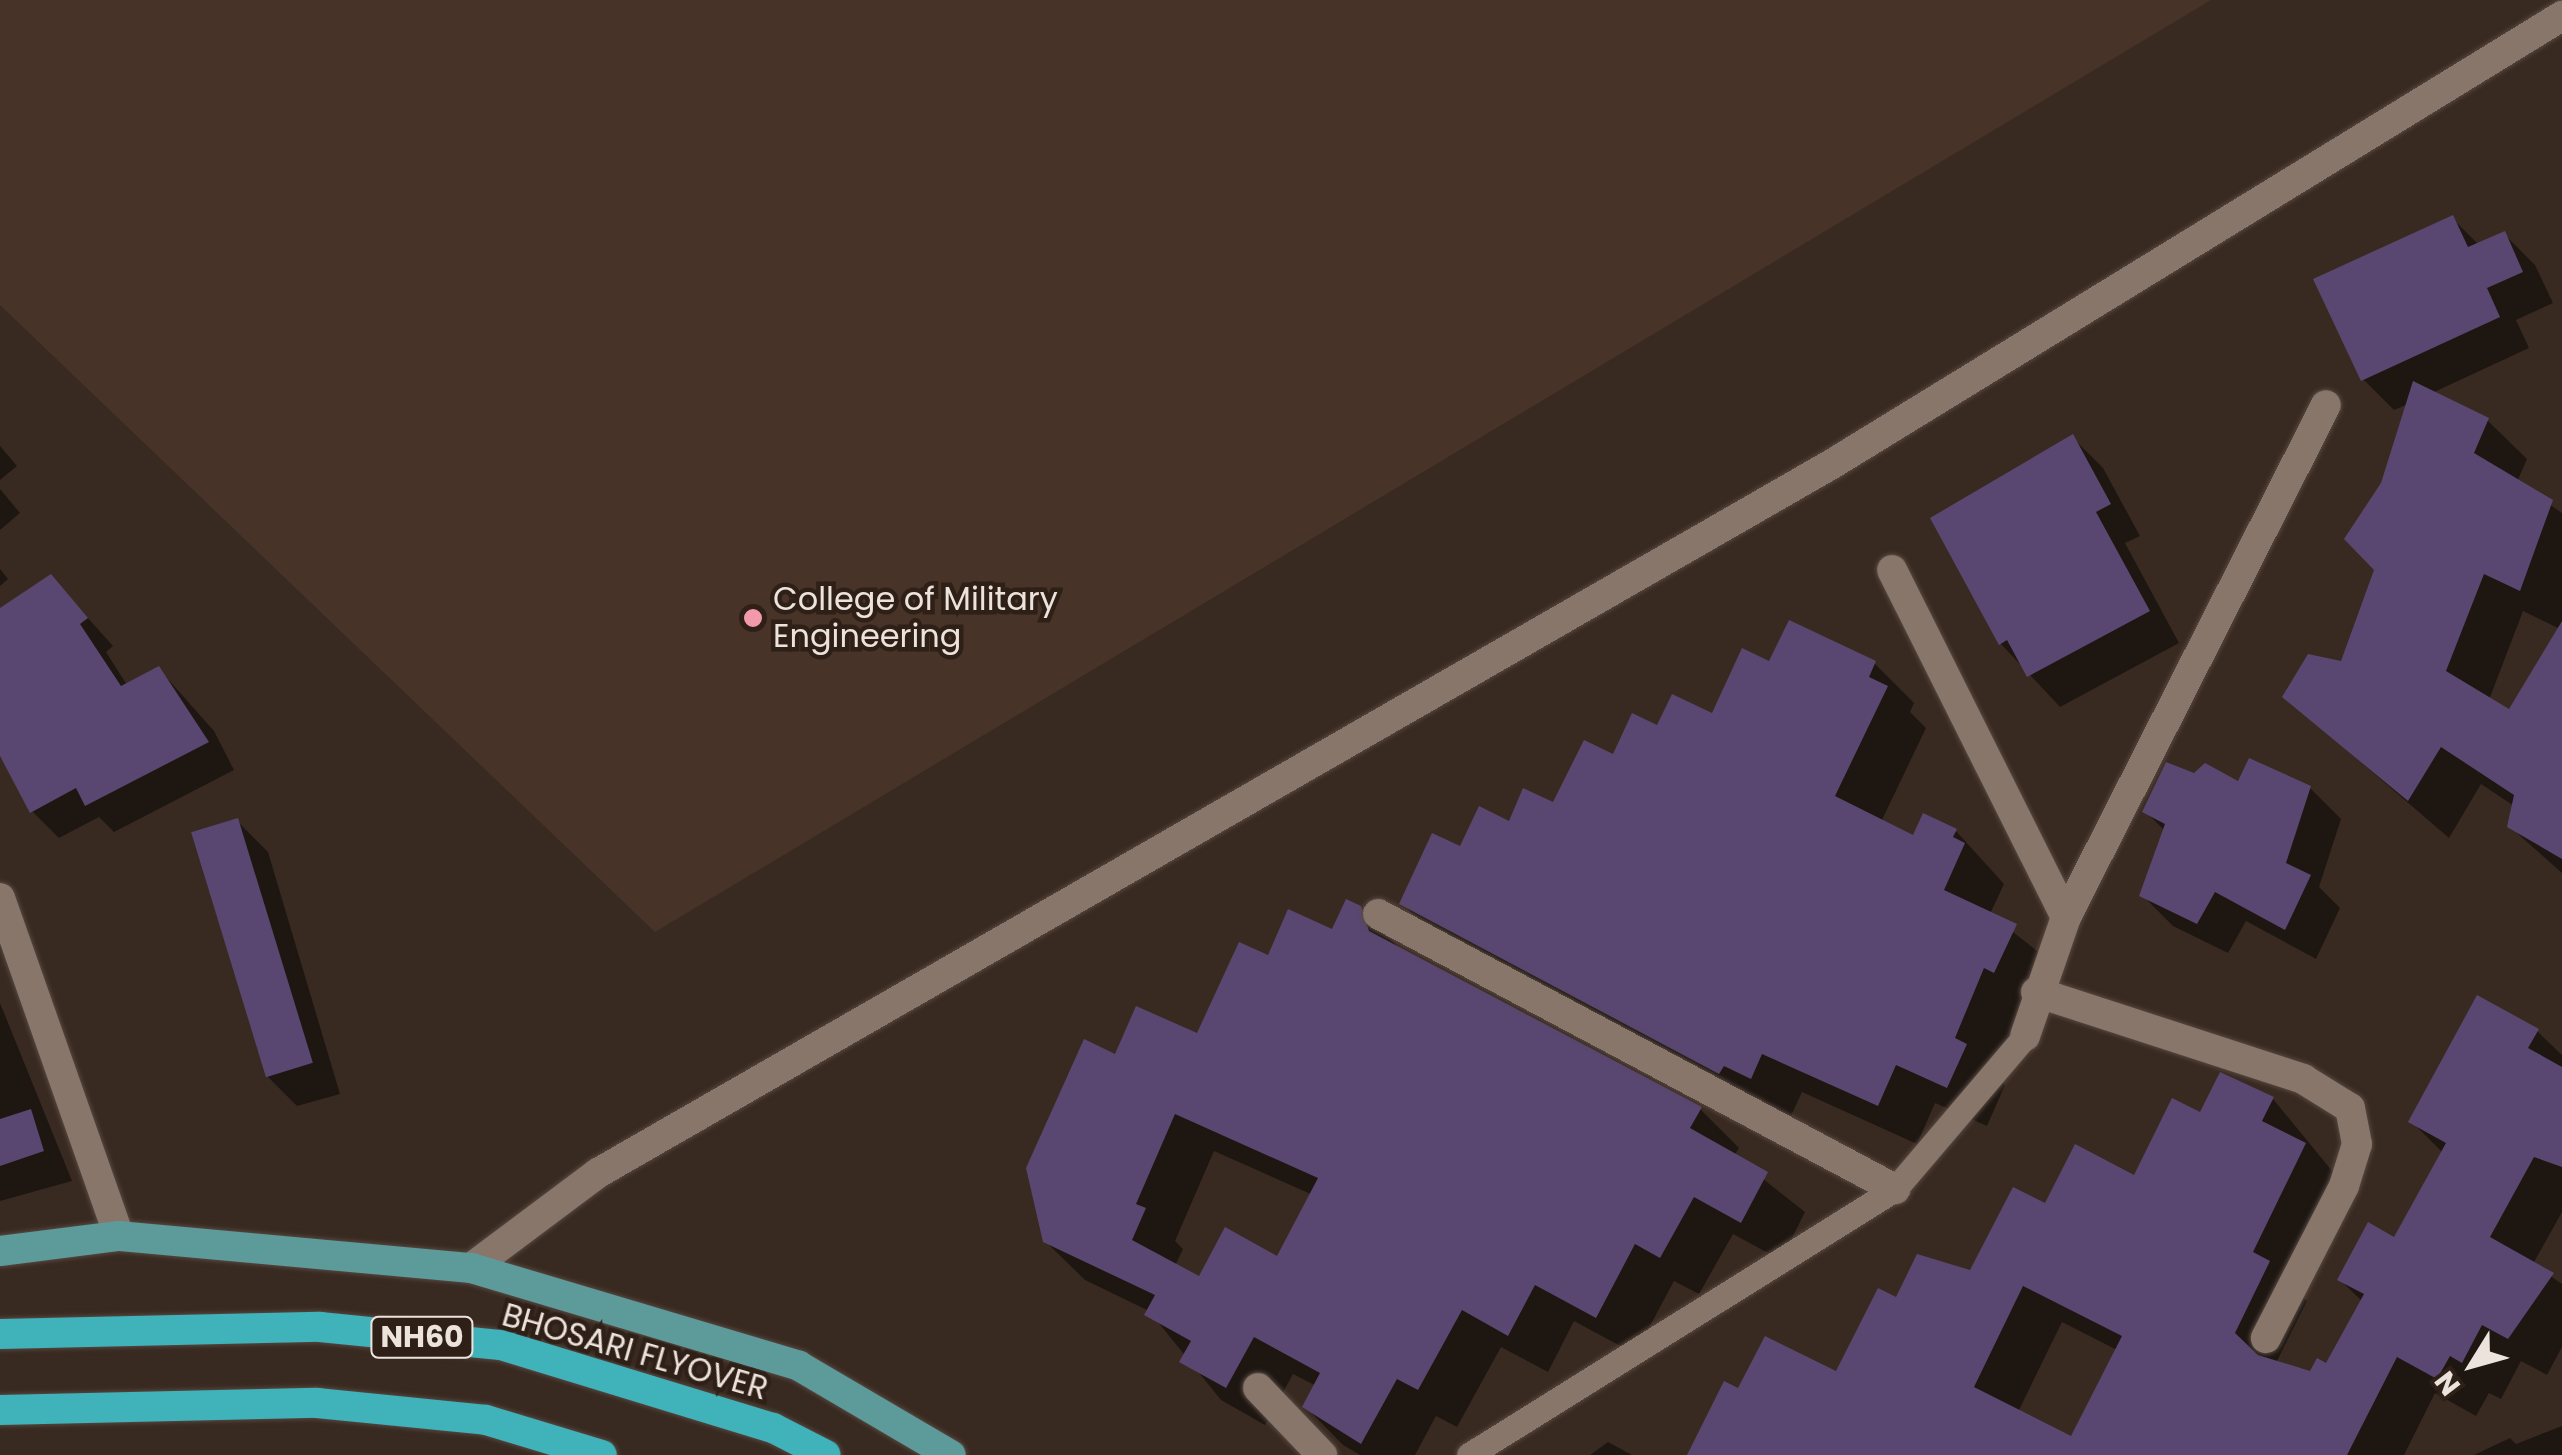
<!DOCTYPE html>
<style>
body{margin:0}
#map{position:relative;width:2562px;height:1455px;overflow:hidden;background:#392a21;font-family:Poppins,sans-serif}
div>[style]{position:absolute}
.built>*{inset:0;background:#473327}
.shadow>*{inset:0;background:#0007}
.building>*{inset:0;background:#5a4771;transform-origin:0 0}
.roads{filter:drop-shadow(0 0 2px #554841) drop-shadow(0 0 2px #554841)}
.lane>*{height:25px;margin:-12.5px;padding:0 12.5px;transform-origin:12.5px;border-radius:12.5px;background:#88766b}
.street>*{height:30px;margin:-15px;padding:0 15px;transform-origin:15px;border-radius:15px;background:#88766b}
.primary>*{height:30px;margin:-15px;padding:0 15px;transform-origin:15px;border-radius:15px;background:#5d9a9a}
.highway>*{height:30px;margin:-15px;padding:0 15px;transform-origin:15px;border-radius:15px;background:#40b2ba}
.dots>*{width:28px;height:28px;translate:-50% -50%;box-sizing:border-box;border:5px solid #2f2017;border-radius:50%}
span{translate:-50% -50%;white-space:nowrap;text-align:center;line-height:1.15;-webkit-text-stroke:9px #2f2017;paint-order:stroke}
.shield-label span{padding:2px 8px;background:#2f2017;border:2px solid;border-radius:8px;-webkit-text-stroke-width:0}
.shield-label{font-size:30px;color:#ede3dd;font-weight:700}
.poi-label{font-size:32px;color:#ede3dd}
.left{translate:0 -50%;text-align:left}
.street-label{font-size:32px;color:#ede3dd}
.north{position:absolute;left:2422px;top:1315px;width:100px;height:100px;-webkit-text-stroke:8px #2f2017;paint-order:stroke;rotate:233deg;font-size:28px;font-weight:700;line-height:40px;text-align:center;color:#ede3dd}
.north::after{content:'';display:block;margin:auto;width:35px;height:45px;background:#ede3dd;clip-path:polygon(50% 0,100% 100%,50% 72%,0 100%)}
</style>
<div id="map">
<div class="built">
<div style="clip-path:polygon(0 0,2211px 0,655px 932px,0 305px)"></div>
</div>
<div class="shadow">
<div style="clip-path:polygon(evenodd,2452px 218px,2479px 245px,2504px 234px,2535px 265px,2553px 303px,2516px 320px,2529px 348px,2432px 393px,2487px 420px,2527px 459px,2517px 482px,2562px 513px,2562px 873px,2509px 826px,2514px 806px,2481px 784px,2449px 838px,2285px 697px,2343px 664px,2377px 569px,2384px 484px,2408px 404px,2394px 410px,2363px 379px,2452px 218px,2523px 611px,2560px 629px,2510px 712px,2489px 700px,2523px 611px)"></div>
<div style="clip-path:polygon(2072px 437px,2103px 468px,2140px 536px,2125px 543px,2179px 643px,2060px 707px,2001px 644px)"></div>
<div style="clip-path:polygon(0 446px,17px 466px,0 480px)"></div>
<div style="clip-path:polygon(0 489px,20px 513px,0 530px)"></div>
<div style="clip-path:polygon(0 569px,8px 579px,0 586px)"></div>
<div style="clip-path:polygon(51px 577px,113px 646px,106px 652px,127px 685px,159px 669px,214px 731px,234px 770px,114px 832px,99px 817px,59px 838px,32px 811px,0 756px,0 611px)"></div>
<div style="clip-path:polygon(1770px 664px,1875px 664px,1914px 703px,1910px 712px,1926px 728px,1881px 822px,1915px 838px,1956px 831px,2004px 884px,1990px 914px,2055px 965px,1995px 1075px,2005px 1085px,1987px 1126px,1935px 1103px,1917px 1144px,1802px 1092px,1791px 1116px,1441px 943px,1402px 903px,1462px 850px,1554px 806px,1659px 728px,1713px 716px)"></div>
<div style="clip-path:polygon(2194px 776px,2310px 788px,2341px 819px,2319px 887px,2340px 908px,2316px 959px,2246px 921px,2228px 953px,2173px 926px,2142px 895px,2165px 831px,2145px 811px)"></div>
<div style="clip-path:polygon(237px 821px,268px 852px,340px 1094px,297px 1106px,266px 1075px)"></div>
<div style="clip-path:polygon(evenodd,1360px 908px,1399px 948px,1700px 1109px,1739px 1148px,1734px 1156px,1805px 1212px,1781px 1260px,1733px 1234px,1699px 1294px,1674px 1281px,1635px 1354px,1574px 1321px,1548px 1372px,1501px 1347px,1457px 1427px,1436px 1416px,1415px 1455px,1360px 1455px,1343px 1445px,1305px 1406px,1316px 1386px,1293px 1374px,1265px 1425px,1221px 1400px,1149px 1311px,1085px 1280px,1045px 1241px,1116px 1057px,1198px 1037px,1269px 958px,1333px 932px,1360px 908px,1214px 1151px,1313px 1195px,1278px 1260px,1200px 1279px,1175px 1266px,1183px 1249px,1175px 1241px,1214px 1151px)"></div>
<div style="clip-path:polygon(0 1003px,72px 1181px,0 1201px)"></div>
<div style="clip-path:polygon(evenodd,2537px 1031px,2562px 1055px,2562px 1212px,2533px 1264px,2562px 1284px,2562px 1347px,2547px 1375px,2521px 1361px,2501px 1399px,2489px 1393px,2476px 1416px,2435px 1393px,2404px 1455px,1690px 1455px,1739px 1392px,1837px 1375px,1897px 1300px,1971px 1273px,2046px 1207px,2135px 1178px,2201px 1116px,2273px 1099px,2342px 1183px,2292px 1286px,2307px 1301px,2276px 1363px,2311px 1374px,2327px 1366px,2363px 1302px,2340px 1280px,2395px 1241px,2443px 1153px,2411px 1121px,2537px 1031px,2062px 1322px,2117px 1350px,2072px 1439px,2018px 1412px,2062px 1322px)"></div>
<div style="clip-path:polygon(2562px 1426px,2562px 1455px,2474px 1455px,2510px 1438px,2516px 1444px)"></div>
<div style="clip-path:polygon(1608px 1442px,1632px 1455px,1590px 1455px)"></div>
</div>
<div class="building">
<div style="clip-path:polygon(2453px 215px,2468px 247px,2505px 231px,2523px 272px,2487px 288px,2500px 317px,2361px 381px,2313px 279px)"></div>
<div style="clip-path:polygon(2413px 381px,2489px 418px,2474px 453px,2553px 500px,2520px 591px,2484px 574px,2446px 671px,2509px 709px,2562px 621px,2562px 859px,2507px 827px,2514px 795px,2441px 747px,2408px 801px,2282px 697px,2308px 654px,2341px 661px,2374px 570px,2344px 539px,2381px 483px)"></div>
<div style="clip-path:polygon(2073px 434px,2111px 504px,2096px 512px,2150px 611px,2027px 677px,2007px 640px,1999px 645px,1930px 518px)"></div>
<div style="clip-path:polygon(51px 574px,88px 618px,80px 624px,121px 686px,159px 666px,209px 742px,85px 806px,76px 788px,30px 813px,0 756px,0 608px)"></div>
<div style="clip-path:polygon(1789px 620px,1876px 661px,1869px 677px,1888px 686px,1835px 796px,1913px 835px,1923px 813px,1957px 829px,1953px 837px,1965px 843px,1944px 890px,2017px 924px,1994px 973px,1984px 968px,1955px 1038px,1967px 1044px,1947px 1088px,1896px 1065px,1878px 1106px,1762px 1054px,1751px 1079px,1724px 1066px,1719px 1074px,1399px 904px,1432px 833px,1460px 846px,1479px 806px,1509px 821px,1523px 788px,1553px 802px,1584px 740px,1613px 754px,1632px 713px,1657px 725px,1672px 694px,1712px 713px,1742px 648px,1769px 661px)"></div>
<div style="clip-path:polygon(2249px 758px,2311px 786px,2286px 863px,2311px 875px,2285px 930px,2215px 892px,2197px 924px,2139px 896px,2165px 824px,2142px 812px,2166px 762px,2194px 773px,2205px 763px,2238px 781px)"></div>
<div style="left:238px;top:818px;width:256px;height:49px;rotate:73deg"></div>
<div style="clip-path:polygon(evenodd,1346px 899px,1361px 906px,1369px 931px,1702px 1107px,1690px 1128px,1768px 1172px,1741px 1223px,1694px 1197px,1660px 1258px,1635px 1244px,1596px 1318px,1535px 1285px,1508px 1336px,1462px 1310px,1418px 1390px,1397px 1379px,1361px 1444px,1302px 1407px,1320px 1373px,1254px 1337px,1226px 1388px,1179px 1362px,1191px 1341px,1144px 1315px,1155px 1295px,1043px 1242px,1026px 1168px,1084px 1039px,1115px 1054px,1136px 1006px,1197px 1033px,1239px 942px,1268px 955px,1288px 909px,1332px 929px,1346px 899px,1175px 1114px,1318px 1178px,1277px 1256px,1225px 1227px,1199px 1276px,1132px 1240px,1146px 1208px,1136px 1204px,1175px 1114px)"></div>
<div style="clip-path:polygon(evenodd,2477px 995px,2539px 1029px,2528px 1048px,2562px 1067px,2562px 1167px,2534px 1157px,2490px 1237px,2554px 1273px,2508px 1339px,2482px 1325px,2462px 1363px,2450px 1356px,2437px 1379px,2397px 1357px,2347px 1455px,1687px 1455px,1724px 1381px,1738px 1388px,1765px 1336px,1836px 1371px,1878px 1288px,1896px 1297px,1917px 1254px,1970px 1270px,2013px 1187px,2045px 1203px,2075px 1144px,2134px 1175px,2172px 1098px,2200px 1112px,2220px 1072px,2274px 1097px,2262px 1121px,2306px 1143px,2253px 1252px,2270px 1261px,2235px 1333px,2258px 1355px,2310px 1371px,2317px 1358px,2326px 1363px,2364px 1294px,2337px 1280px,2368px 1222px,2394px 1237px,2446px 1143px,2408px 1122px,2477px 995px,2023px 1286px,2122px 1336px,2071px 1436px,1974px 1387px,2023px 1286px)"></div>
<div style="clip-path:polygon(31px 1109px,44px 1151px,0 1166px,0 1119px)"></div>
</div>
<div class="roads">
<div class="lane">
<div style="left:1469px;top:1455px;width:502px;rotate:-31.98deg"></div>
<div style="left:1895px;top:1189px;width:201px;rotate:-49.6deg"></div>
</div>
<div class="street">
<div style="left:1892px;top:570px;width:388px;rotate:63.4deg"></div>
<div style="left:2066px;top:917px;width:126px;rotate:109deg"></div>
<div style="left:0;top:898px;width:358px;rotate:70.6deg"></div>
<div style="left:1378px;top:914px;width:586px;rotate:28.01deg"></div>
<div style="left:2066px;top:917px;width:574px;rotate:-63.08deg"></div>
<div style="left:2036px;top:992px;width:281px;rotate:18deg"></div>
<div style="left:2303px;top:1079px;width:55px;rotate:31.7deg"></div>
<div style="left:2350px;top:1108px;width:37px;rotate:79deg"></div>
<div style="left:2357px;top:1144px;width:44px;rotate:107.2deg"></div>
<div style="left:2344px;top:1186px;width:171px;rotate:117.2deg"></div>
<div style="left:471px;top:1268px;width:159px;rotate:-36.8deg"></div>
<div style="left:598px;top:1173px;width:1423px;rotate:-29.88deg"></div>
<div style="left:1832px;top:464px;width:857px;rotate:-31.54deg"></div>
<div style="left:1258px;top:1388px;width:93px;rotate:46.3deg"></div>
</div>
<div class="primary">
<div style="left:0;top:1251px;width:120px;rotate:-7.2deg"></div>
<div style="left:119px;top:1236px;width:353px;rotate:5.2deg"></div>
<div style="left:471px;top:1268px;width:342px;rotate:16.6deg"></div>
<div style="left:799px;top:1366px;width:176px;rotate:30.4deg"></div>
</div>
<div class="highway">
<div style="left:0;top:1334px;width:320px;rotate:-1.3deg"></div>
<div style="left:320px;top:1327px;width:182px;rotate:5.7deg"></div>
<div style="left:501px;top:1345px;width:284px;rotate:17deg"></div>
<div style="left:773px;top:1428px;width:59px;rotate:27deg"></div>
<div style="left:0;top:1410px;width:317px;rotate:-1.3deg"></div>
<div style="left:317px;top:1403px;width:170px;rotate:5.7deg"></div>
<div style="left:486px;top:1420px;width:121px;rotate:16.8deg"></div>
</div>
</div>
<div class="dots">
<div style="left:753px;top:618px;background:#f29aac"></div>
</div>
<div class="shield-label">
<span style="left:422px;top:1337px">NH60</span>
</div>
<div class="poi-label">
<span class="left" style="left:773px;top:618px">College of Military<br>Engineering</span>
</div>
<div class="street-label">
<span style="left:635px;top:1352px;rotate:16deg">BHOSARI FLYOVER</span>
</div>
<div class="north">N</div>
</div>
